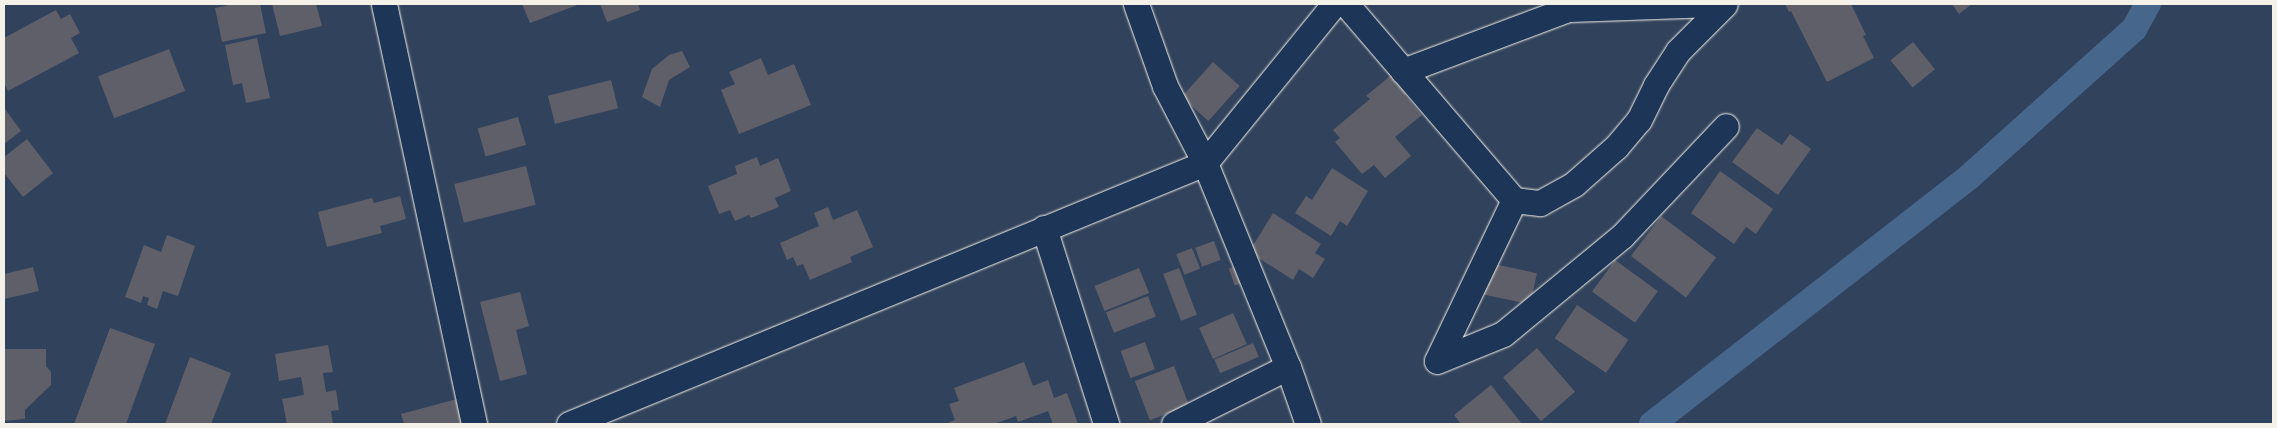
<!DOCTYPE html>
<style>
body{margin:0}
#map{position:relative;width:2277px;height:428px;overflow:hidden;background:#31425c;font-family:"Balsamiq Sans",sans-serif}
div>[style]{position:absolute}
.canal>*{height:26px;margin:-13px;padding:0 13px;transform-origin:13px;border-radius:13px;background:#46668c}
.building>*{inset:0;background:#5f5f69;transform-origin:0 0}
.roads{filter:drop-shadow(0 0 1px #f4f1e8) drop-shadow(0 0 1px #f4f1e8)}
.street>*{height:25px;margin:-12.5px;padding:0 12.5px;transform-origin:12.5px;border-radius:12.5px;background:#1d3557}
span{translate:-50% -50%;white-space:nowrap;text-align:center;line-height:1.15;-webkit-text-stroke:5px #1d3557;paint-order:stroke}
.frame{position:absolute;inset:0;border:5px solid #f4f1e8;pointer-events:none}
</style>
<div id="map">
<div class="canal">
<div style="left:1652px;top:424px;width:402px;rotate:-37.9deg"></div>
<div style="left:1969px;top:177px;width:222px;rotate:-41.9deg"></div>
<div style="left:2134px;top:29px;width:29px;rotate:-61deg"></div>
</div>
<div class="building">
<div style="clip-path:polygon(233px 4px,260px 4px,266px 33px,222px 42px,215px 8px)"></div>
<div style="clip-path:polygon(272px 4px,316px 4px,322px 26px,280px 36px)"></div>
<div style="clip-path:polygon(522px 4px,580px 4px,530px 23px)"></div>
<div style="clip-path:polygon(600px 4px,638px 4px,640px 10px,607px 22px)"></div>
<div style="clip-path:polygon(1785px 4px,1851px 4px,1866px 35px,1863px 36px,1874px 58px,1827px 82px,1791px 11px,1789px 12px)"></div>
<div style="clip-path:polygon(1952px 4px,1972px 4px,1959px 14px)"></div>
<div style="clip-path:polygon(56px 10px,61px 19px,70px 14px,80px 33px,71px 38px,79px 53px,8px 91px,4px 83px,4px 38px)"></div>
<div style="clip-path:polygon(257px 38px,270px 98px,246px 103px,242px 83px,233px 85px,225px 45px)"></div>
<div style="left:1913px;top:42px;width:35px;height:29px;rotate:51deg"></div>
<div style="left:169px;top:49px;width:45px;height:76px;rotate:69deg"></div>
<div style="clip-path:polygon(682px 51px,690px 67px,669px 80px,660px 107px,642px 97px,652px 69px,669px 55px)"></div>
<div style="clip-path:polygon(761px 58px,768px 75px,794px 64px,811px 105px,739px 134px,721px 90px,735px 84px,729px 72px)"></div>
<div style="left:1213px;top:62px;width:36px;height:47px;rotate:42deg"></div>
<div style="clip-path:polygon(1396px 71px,1411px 89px,1405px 95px,1422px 115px,1395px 137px,1411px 156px,1385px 178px,1374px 165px,1362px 174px,1335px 142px,1340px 138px,1333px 130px,1370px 99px,1366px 96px)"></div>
<div style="left:611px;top:80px;width:29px;height:65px;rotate:76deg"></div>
<div style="clip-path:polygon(5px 109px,21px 131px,4px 144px,4px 110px)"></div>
<div style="left:518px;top:117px;width:29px;height:42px;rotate:74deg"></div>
<div style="clip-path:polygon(1757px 128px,1782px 145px,1790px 134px,1811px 149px,1778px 195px,1732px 162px)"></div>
<div style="clip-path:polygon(27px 139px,53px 173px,23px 197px,4px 173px,4px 157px)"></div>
<div style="clip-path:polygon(757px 157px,760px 166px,778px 158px,791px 191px,775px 198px,779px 207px,751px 218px,749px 215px,735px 221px,730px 210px,719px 214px,708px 186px,737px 174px,735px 166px)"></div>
<div style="left:526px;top:166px;width:40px;height:74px;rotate:76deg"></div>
<div style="clip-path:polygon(1332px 168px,1368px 191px,1347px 226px,1340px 221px,1331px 236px,1295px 213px,1306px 196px,1312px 200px)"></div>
<div style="clip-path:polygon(1720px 171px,1773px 209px,1756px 234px,1746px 227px,1734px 244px,1691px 213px)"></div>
<div style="clip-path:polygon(400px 196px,406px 219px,380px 226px,382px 233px,327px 247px,318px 212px,372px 198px,374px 203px)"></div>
<div style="clip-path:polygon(828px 207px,833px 220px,857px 210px,873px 247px,850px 257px,852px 262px,810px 280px,803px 264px,797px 266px,793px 257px,787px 260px,780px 243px,819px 226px,814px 213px)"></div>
<div style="clip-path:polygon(1273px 213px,1321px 244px,1315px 253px,1325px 259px,1313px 278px,1299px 269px,1293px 280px,1249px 252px)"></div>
<div style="left:1661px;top:216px;width:69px;height:50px;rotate:37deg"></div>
<div style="clip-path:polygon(167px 235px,195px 246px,178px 296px,163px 291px,157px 309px,147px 305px,149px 298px,143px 296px,141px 303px,125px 297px,144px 245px,161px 252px)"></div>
<div style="left:1214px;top:241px;width:20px;height:20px;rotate:70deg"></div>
<div style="left:1192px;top:248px;width:22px;height:17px;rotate:68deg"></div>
<div style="left:1615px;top:260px;width:53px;height:39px;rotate:36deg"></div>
<div style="left:1489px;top:263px;width:49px;height:32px;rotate:12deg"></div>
<div style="left:1242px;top:264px;width:18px;height:14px;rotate:71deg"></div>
<div style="clip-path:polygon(33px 267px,39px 291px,4px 299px,4px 274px)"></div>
<div style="left:1139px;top:268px;width:27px;height:48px;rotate:68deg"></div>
<div style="left:1179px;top:268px;width:50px;height:17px;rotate:69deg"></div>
<div style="clip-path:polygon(520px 292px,529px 326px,516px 330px,527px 374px,500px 381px,480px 302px)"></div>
<div style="left:1148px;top:296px;width:22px;height:45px;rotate:69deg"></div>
<div style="left:1577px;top:305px;width:62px;height:40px;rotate:34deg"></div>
<div style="left:1233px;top:313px;width:34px;height:37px;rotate:66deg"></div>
<div style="clip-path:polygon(110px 328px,155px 344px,126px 424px,74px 424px)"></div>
<div style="left:1145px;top:342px;width:29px;height:26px;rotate:70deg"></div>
<div style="left:1253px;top:343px;width:15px;height:42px;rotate:67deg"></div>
<div style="clip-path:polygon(328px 345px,333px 372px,323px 373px,326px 392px,336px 390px,339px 410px,331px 411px,333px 424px,287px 424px,282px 399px,304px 395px,301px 377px,279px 381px,275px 354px)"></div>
<div style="left:1537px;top:348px;width:58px;height:45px;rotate:49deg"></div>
<div style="clip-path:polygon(4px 349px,46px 349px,46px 366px,51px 372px,51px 385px,25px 410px,25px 419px,4px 421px)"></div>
<div style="clip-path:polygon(190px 357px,231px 373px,211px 424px,165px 424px)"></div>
<div style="clip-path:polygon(1024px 362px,1033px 386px,1048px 380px,1054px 398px,1067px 393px,1078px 424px,1053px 424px,1048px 411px,1018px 422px,1016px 416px,994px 424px,945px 424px,955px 420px,949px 404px,959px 401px,954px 388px)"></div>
<div style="left:1174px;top:366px;width:42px;height:42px;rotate:69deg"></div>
<div style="clip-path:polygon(1491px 385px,1522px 424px,1461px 424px,1454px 415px)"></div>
<div style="clip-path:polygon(457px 399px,463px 424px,404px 424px,401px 414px)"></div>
</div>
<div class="roads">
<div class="street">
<div style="left:384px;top:4px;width:430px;rotate:77.9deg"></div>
<div style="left:1136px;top:4px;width:87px;rotate:70.5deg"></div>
<div style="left:1165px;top:86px;width:87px;rotate:62.5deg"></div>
<div style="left:1205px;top:163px;width:220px;rotate:67.9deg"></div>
<div style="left:1288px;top:367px;width:60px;rotate:70.7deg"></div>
<div style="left:1346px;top:4px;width:258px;rotate:49.4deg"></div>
<div style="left:1514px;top:200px;width:178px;rotate:115.6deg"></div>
<div style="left:1403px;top:71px;width:176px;rotate:-20.6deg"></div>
<div style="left:1568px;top:9px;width:140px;rotate:-2deg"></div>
<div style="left:1514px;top:200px;width:26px;rotate:7deg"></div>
<div style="left:1540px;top:203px;width:39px;rotate:-29deg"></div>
<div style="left:1574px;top:184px;width:56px;rotate:-41.4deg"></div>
<div style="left:1616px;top:147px;width:35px;rotate:-50deg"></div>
<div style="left:1639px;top:120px;width:39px;rotate:-64deg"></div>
<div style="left:1656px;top:85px;width:40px;rotate:-57.1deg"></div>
<div style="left:1678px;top:51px;width:66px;rotate:-45deg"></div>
<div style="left:1044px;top:228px;width:206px;rotate:72.4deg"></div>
<div style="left:1437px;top:361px;width:71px;rotate:-22.2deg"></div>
<div style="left:1503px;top:334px;width:154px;rotate:-39.5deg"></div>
<div style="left:1622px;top:236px;width:151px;rotate:-46.6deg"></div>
<div style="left:569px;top:424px;width:687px;rotate:-22.31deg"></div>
<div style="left:1205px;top:163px;width:205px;rotate:-50.9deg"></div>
<div style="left:1174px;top:424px;width:127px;rotate:-26.6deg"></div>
</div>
</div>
<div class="frame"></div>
</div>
